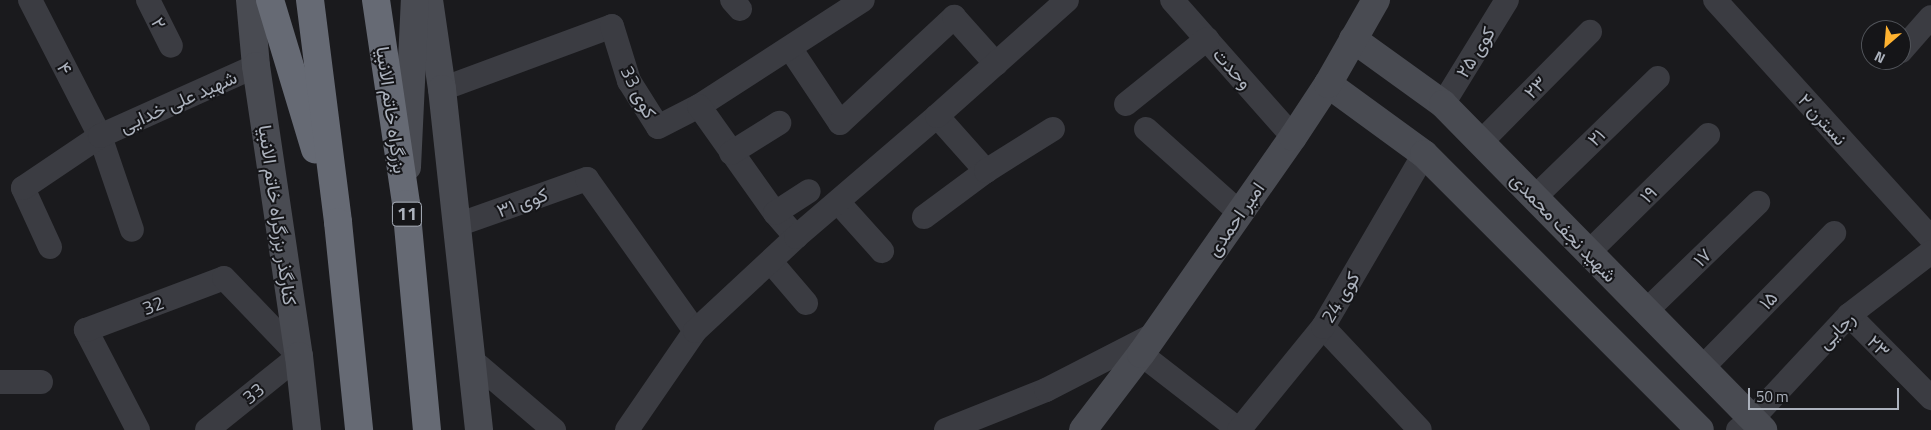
<!DOCTYPE html>
<meta charset="utf-8">
<style>
body{margin:0}
#map{position:relative;width:1931px;height:430px;overflow:hidden;background:#1a1a1d;font-family:"Titillium Web",Vazirmatn,sans-serif}
div>[style]{position:absolute}
.street>*{height:24px;margin:-12px;padding:0 12px;transform-origin:12px;border-radius:12px;background:#3b3c42}
.secondary>*{height:28px;margin:-14px;padding:0 14px;transform-origin:14px;border-radius:14px;background:#494b52}
.highway>*{height:28px;margin:-14px;padding:0 14px;transform-origin:14px;border-radius:14px;background:#666a74}
span{translate:-50% -50%;white-space:nowrap;text-align:center;line-height:1.15;-webkit-text-stroke:4px #151518;paint-order:stroke}
.shield-label span{padding:1px 4px;background:#151518;border:1px solid;border-radius:4px;-webkit-text-stroke-width:0}
.shield-label{font-size:18px;color:#acb2bd;font-weight:700}
.street-label{font-size:19px;color:#acb2bd}
.north{position:absolute;left:1861px;top:20px;width:50px;height:50px;box-sizing:border-box;background:#151518;border:1px solid #51545a;border-radius:50%;rotate:207deg;font-size:14px;font-weight:700;line-height:20px;text-align:center;color:#acb2bd}
.north::after{content:'';display:block;margin:auto;width:18px;height:22px;background:#ffb230;clip-path:polygon(50% 0,100% 100%,50% 72%,0 100%)}
.scale{position:absolute;left:1748px;top:388px;width:151px;height:22px;box-sizing:border-box;border:2px solid #acb2bd;border-top:0;padding-left:6px;font-size:15px;line-height:18px;white-space:nowrap;color:#acb2bd;-webkit-text-stroke:4px #151518;paint-order:stroke}
</style>
<div id="map">
<div class="street">
<div style="left:30px;top:0;width:153px;rotate:62.8deg"></div>
<div style="left:100px;top:136px;width:99px;rotate:71.2deg"></div>
<div style="left:148px;top:0;width:51px;rotate:63.4deg"></div>
<div style="left:732px;top:0;width:12px;rotate:48deg"></div>
<div style="left:1172px;top:0;width:183px;rotate:48.5deg"></div>
<div style="left:1715px;top:0;width:321px;rotate:47.8deg"></div>
<div style="left:790px;top:48px;width:90px;rotate:56.3deg"></div>
<div style="left:840px;top:123px;width:156px;rotate:-42.9deg"></div>
<div style="left:954px;top:17px;width:63px;rotate:48.2deg"></div>
<div style="left:1901px;top:51px;width:45px;rotate:-48.6deg"></div>
<div style="left:442px;top:89px;width:181px;rotate:-20.3deg"></div>
<div style="left:612px;top:26px;width:58px;rotate:72.8deg"></div>
<div style="left:629px;top:81px;width:54px;rotate:57.8deg"></div>
<div style="left:658px;top:127px;width:46px;rotate:-27.1deg"></div>
<div style="left:699px;top:106px;width:195px;rotate:-32.9deg"></div>
<div style="left:1126px;top:104px;width:104px;rotate:-38.7deg"></div>
<div style="left:1443px;top:104px;width:122px;rotate:-58.4deg"></div>
<div style="left:699px;top:106px;width:131px;rotate:54.6deg"></div>
<div style="left:775px;top:213px;width:32px;rotate:49deg"></div>
<div style="left:937px;top:116px;width:74px;rotate:48.3deg"></div>
<div style="left:1146px;top:129px;width:126px;rotate:41.8deg"></div>
<div style="left:1481px;top:142px;width:155px;rotate:-45.3deg"></div>
<div style="left:731px;top:153px;width:57px;rotate:-32deg"></div>
<div style="left:1535px;top:197px;width:171px;rotate:-44.1deg"></div>
<div style="left:838px;top:202px;width:66px;rotate:48.1deg"></div>
<div style="left:775px;top:213px;width:40px;rotate:-32.9deg"></div>
<div style="left:924px;top:217px;width:77px;rotate:-36.6deg"></div>
<div style="left:986px;top:171px;width:79px;rotate:-32.1deg"></div>
<div style="left:457px;top:225px;width:138px;rotate:-19.5deg"></div>
<div style="left:587px;top:179px;width:186px;rotate:54.6deg"></div>
<div style="left:50px;top:247px;width:65px;rotate:-114.6deg"></div>
<div style="left:23px;top:188px;width:93px;rotate:-34deg"></div>
<div style="left:100px;top:136px;width:171px;rotate:-24.2deg"></div>
<div style="left:1589px;top:252px;width:167px;rotate:-44.5deg"></div>
<div style="left:771px;top:262px;width:54px;rotate:49.5deg"></div>
<div style="left:1646px;top:311px;width:156px;rotate:-44deg"></div>
<div style="left:1849px;top:315px;width:117px;rotate:45.3deg"></div>
<div style="left:1323px;top:327px;width:141px;rotate:46.7deg"></div>
<div style="left:1141px;top:354px;width:124px;rotate:37.8deg"></div>
<div style="left:472px;top:360px;width:108px;rotate:40.5deg"></div>
<div style="left:1702px;top:368px;width:189px;rotate:-45.6deg"></div>
<div style="left:0;top:382px;width:41px"></div>
<div style="left:138px;top:430px;width:113px;rotate:-117.5deg"></div>
<div style="left:86px;top:330px;width:147px;rotate:-20.6deg"></div>
<div style="left:224px;top:278px;width:108px;rotate:46.1deg"></div>
<div style="left:299px;top:356px;width:118px;rotate:141.2deg"></div>
<div style="left:627px;top:430px;width:120px;rotate:-55.5deg"></div>
<div style="left:695px;top:331px;width:138px;rotate:-42.9deg"></div>
<div style="left:796px;top:237px;width:186px;rotate:-40.6deg"></div>
<div style="left:937px;top:116px;width:174px;rotate:-41.7deg"></div>
<div style="left:946px;top:430px;width:108px;rotate:-21.8deg"></div>
<div style="left:1046px;top:390px;width:120px;rotate:-27.2deg"></div>
<div style="left:1239px;top:430px;width:133px;rotate:-50.8deg"></div>
<div style="left:1323px;top:327px;width:200px;rotate:-59.7deg"></div>
<div style="left:1738px;top:430px;width:18px;rotate:-38deg"></div>
<div style="left:1752px;top:419px;width:142px;rotate:-47deg"></div>
<div style="left:1849px;top:315px;width:103px;rotate:-37.5deg"></div>
</div>
<div class="secondary">
<div style="left:250px;top:0;width:66px;rotate:84.8deg"></div>
<div style="left:256px;top:66px;width:293px;rotate:81.6deg"></div>
<div style="left:299px;top:356px;width:74px;rotate:83.8deg"></div>
<div style="left:429px;top:0;width:90px;rotate:81.7deg"></div>
<div style="left:442px;top:89px;width:343px;rotate:83.8deg"></div>
<div style="left:1353px;top:39px;width:111px;rotate:35.8deg"></div>
<div style="left:1443px;top:104px;width:457px;rotate:45.5deg"></div>
<div style="left:1328px;top:84px;width:119px;rotate:36.1deg"></div>
<div style="left:1424px;top:154px;width:390px;rotate:45deg"></div>
<div style="left:407px;top:167px;width:167px;rotate:-87.3deg"></div>
<div style="left:1083px;top:430px;width:96px;rotate:-52.7deg"></div>
<div style="left:1141px;top:354px;width:265px;rotate:-55deg"></div>
<div style="left:1293px;top:137px;width:64px;rotate:-56.6deg"></div>
<div style="left:1328px;top:84px;width:97px;rotate:-60.3deg"></div>
</div>
<div class="highway">
<div style="left:270px;top:0;width:156px;rotate:73.2deg"></div>
<div style="left:310px;top:0;width:224px;rotate:82.8deg"></div>
<div style="left:338px;top:222px;width:209px;rotate:84.2deg"></div>
<div style="left:376px;top:0;width:206px;rotate:81.6deg"></div>
<div style="left:406px;top:204px;width:227px;rotate:84.7deg"></div>
</div>
<div class="shield-label">
<span style="left:407px;top:214px">11</span>
</div>
<div class="street-label">
<span style="left:159px;top:23px;rotate:63deg">۲</span>
<span style="left:1475px;top:52px;rotate:-58deg">کوی ۲۵</span>
<span style="left:65px;top:68px;rotate:63deg">۴</span>
<span style="left:1233px;top:68px;rotate:48deg">وحدت</span>
<span style="left:1535px;top:87px;rotate:-45deg">۲۳</span>
<span style="left:639px;top:92px;rotate:63deg">کوی 33</span>
<span style="left:178px;top:101px;rotate:-24deg">شهید علی خدایی</span>
<span style="left:392px;top:110px;rotate:82deg">بزرگراه خاتم الانبیا</span>
<span style="left:1823px;top:119px;rotate:48deg">نسترن ۲</span>
<span style="left:1596px;top:137px;rotate:-44deg">۲۱</span>
<span style="left:1648px;top:194px;rotate:-45deg">۱۹</span>
<span style="left:522px;top:202px;rotate:-20deg">کوی ۳۱</span>
<span style="left:278px;top:215px;rotate:82deg">کنارگذر بزرگراه خاتم الانبیا</span>
<span style="left:1235px;top:219px;rotate:-55deg">امیر احمدی</span>
<span style="left:1564px;top:227px;rotate:46deg">شهید نجف محمدی</span>
<span style="left:1702px;top:257px;rotate:-44deg">۱۷</span>
<span style="left:1340px;top:297px;rotate:-59deg">کوی 24</span>
<span style="left:1768px;top:300px;rotate:-46deg">۱۵</span>
<span style="left:153px;top:305px;rotate:-21deg">32</span>
<span style="left:1836px;top:330px;rotate:-45deg">رجایی</span>
<span style="left:1879px;top:346px;rotate:45deg">۲۳</span>
<span style="left:253px;top:393px;rotate:-39deg">33</span>
</div>
<div class="north">N</div>
<div class="scale">50 m</div>
</div>
